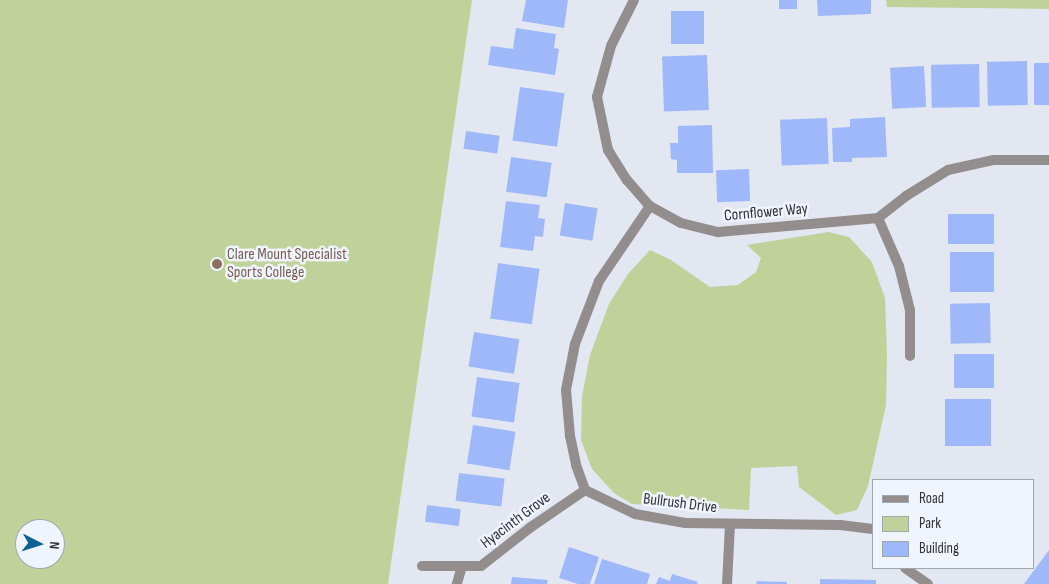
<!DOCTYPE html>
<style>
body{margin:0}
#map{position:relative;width:1049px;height:584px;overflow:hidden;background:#e2e7f2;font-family:"Sofia Sans Condensed",sans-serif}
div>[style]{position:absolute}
.green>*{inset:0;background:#c1d19a}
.building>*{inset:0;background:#9fb8f9;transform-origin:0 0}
.street>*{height:10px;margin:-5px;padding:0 5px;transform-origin:5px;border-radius:5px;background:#938d8d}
.dots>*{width:14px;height:14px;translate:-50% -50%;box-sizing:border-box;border:2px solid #f0f4fd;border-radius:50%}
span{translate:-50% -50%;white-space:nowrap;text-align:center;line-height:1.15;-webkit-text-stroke:5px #f0f4fd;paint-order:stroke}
.street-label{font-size:16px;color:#303236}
.education-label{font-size:16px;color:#785e54}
.left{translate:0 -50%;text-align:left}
.legend{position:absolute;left:872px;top:479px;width:162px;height:90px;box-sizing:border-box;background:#f0f4fd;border:1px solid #a3a6ad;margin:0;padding:6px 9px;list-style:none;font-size:15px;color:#303236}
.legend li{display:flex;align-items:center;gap:10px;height:25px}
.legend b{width:25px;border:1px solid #a3a6ad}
.north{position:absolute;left:15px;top:519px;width:50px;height:50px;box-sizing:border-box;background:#f0f4fd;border:1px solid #a3a6ad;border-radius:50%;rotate:95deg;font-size:14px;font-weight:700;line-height:20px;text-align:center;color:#303236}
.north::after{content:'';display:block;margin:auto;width:18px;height:22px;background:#0b6293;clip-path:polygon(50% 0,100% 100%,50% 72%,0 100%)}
</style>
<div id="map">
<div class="green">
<div style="clip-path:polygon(evenodd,0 0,472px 0,388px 584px,0 584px,0 0,25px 529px,55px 529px,55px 559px,25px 559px,25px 529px)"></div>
<div style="clip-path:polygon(886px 0,1049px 0,1049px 9px,887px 7px)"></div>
<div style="clip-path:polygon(829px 232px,849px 237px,872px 262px,885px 298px,887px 353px,886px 405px,868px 486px,857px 510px,836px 515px,799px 487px,797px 466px,751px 468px,749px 510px,632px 504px,614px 493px,592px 469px,581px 440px,582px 396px,590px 355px,609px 304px,628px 274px,650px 250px,671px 260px,710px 287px,738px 285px,756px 272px,761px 258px,747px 245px)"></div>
</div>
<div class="building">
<div style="clip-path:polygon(526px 0,568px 0,564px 28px,522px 21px)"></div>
<div style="left:779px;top:0;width:18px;height:9px"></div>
<div style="clip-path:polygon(817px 0,871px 0,871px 14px,818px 16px)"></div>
<div style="left:671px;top:11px;width:33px;height:33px"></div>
<div style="clip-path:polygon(516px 28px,556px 34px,554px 48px,559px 49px,555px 75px,488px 65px,491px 46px,513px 49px)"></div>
<div style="left:707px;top:55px;width:55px;height:45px;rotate:88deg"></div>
<div style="left:1027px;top:61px;width:44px;height:40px;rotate:89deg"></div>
<div style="left:1034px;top:63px;width:15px;height:42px"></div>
<div style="left:979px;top:64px;width:43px;height:48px;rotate:89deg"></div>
<div style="left:924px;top:66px;width:41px;height:34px;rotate:87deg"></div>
<div style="left:520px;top:87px;width:45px;height:54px;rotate:8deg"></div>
<div style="clip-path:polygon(885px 117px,887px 157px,852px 158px,852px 162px,833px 162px,832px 128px,850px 127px,850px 119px)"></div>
<div style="left:827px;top:118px;width:46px;height:47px;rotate:88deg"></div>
<div style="clip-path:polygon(712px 125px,713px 173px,677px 173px,677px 160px,671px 159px,670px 143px,678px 143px,678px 126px)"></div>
<div style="left:466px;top:131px;width:34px;height:18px;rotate:8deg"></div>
<div style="left:511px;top:157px;width:41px;height:35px;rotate:8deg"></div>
<div style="left:749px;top:169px;width:32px;height:33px;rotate:88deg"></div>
<div style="clip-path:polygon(506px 201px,540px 205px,538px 218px,545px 219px,543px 237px,535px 236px,533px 251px,500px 247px)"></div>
<div style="left:565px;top:203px;width:33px;height:33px;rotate:9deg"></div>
<div style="left:948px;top:214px;width:46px;height:30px"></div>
<div style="left:950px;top:252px;width:44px;height:40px"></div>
<div style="left:498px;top:263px;width:42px;height:56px;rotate:8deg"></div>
<div style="left:990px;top:303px;width:40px;height:40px;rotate:89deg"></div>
<div style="left:474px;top:332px;width:46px;height:35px;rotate:9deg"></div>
<div style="left:954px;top:354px;width:40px;height:34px"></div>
<div style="left:477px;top:377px;width:43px;height:40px;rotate:8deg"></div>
<div style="left:945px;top:399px;width:46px;height:47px"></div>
<div style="left:473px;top:425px;width:43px;height:39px;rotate:9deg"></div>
<div style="left:459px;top:473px;width:46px;height:28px;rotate:7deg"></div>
<div style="left:427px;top:505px;width:34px;height:17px;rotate:7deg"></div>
<div style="clip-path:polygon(569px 547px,599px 557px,590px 584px,578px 584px,559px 578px)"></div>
<div style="clip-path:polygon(1049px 550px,1049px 584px,1024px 584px)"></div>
<div style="clip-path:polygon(602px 559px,650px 574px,647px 584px,594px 584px)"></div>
<div style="clip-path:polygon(672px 574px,698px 582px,697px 584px,656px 584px,659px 577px,670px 581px)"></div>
<div style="clip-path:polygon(512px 577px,548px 580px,547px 584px,511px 584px)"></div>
<div style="clip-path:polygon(820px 579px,876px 580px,876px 584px,820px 584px)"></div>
<div style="clip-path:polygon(757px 581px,787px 582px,787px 584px,756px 584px)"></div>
</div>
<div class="street">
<div style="left:634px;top:0;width:51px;rotate:116.6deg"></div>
<div style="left:611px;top:46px;width:53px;rotate:105.4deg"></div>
<div style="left:597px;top:97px;width:54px;rotate:78.3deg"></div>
<div style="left:608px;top:150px;width:36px;rotate:58deg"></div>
<div style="left:627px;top:180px;width:35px;rotate:49deg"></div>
<div style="left:650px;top:206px;width:35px;rotate:29deg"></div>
<div style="left:681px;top:223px;width:38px;rotate:14deg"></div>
<div style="left:718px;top:232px;width:161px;rotate:-5deg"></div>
<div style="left:878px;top:218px;width:36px;rotate:-38deg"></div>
<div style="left:906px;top:196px;width:49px;rotate:-31.8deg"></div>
<div style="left:948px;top:170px;width:47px;rotate:-12.3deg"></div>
<div style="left:994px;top:160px;width:55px"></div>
<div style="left:650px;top:206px;width:91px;rotate:124.2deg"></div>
<div style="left:599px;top:281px;width:67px;rotate:110.9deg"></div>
<div style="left:575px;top:344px;width:47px;rotate:101.1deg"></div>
<div style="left:566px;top:390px;width:46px;rotate:85deg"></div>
<div style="left:570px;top:436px;width:30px;rotate:78deg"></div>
<div style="left:576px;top:465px;width:27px;rotate:70deg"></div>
<div style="left:585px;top:490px;width:55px;rotate:25.6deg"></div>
<div style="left:635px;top:514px;width:51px;rotate:10.2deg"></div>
<div style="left:685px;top:523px;width:155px;rotate:0.7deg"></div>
<div style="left:840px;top:525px;width:33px;rotate:7deg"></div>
<div style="left:878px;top:218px;width:52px;rotate:66.4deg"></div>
<div style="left:899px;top:266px;width:45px;rotate:76deg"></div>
<div style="left:910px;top:310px;width:46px;rotate:90deg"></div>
<div style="left:422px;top:566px;width:40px"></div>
<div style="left:462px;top:566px;width:19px;rotate:106deg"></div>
<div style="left:462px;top:566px;width:19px"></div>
<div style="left:481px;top:566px;width:63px;rotate:-38deg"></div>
<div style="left:531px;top:527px;width:65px;rotate:-34.4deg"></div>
<div style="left:905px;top:568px;width:28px;rotate:35deg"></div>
<div style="left:727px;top:584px;width:59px;rotate:-87.1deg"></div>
</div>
<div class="dots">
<div style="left:217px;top:264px;background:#8d6e63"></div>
</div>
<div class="street-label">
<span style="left:766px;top:213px;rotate:-5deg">Cornflower Way</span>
<span style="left:680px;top:504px;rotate:7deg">Bullrush Drive</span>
<span style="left:516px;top:521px;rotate:-37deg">Hyacinth Grove</span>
</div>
<div class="education-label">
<span class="left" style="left:227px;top:264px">Clare Mount Specialist<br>Sports College</span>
</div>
<ul class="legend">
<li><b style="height:6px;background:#938d8d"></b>Road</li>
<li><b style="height:14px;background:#c1d19a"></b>Park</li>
<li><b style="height:14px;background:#9fb8f9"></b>Building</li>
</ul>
<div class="north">N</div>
</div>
